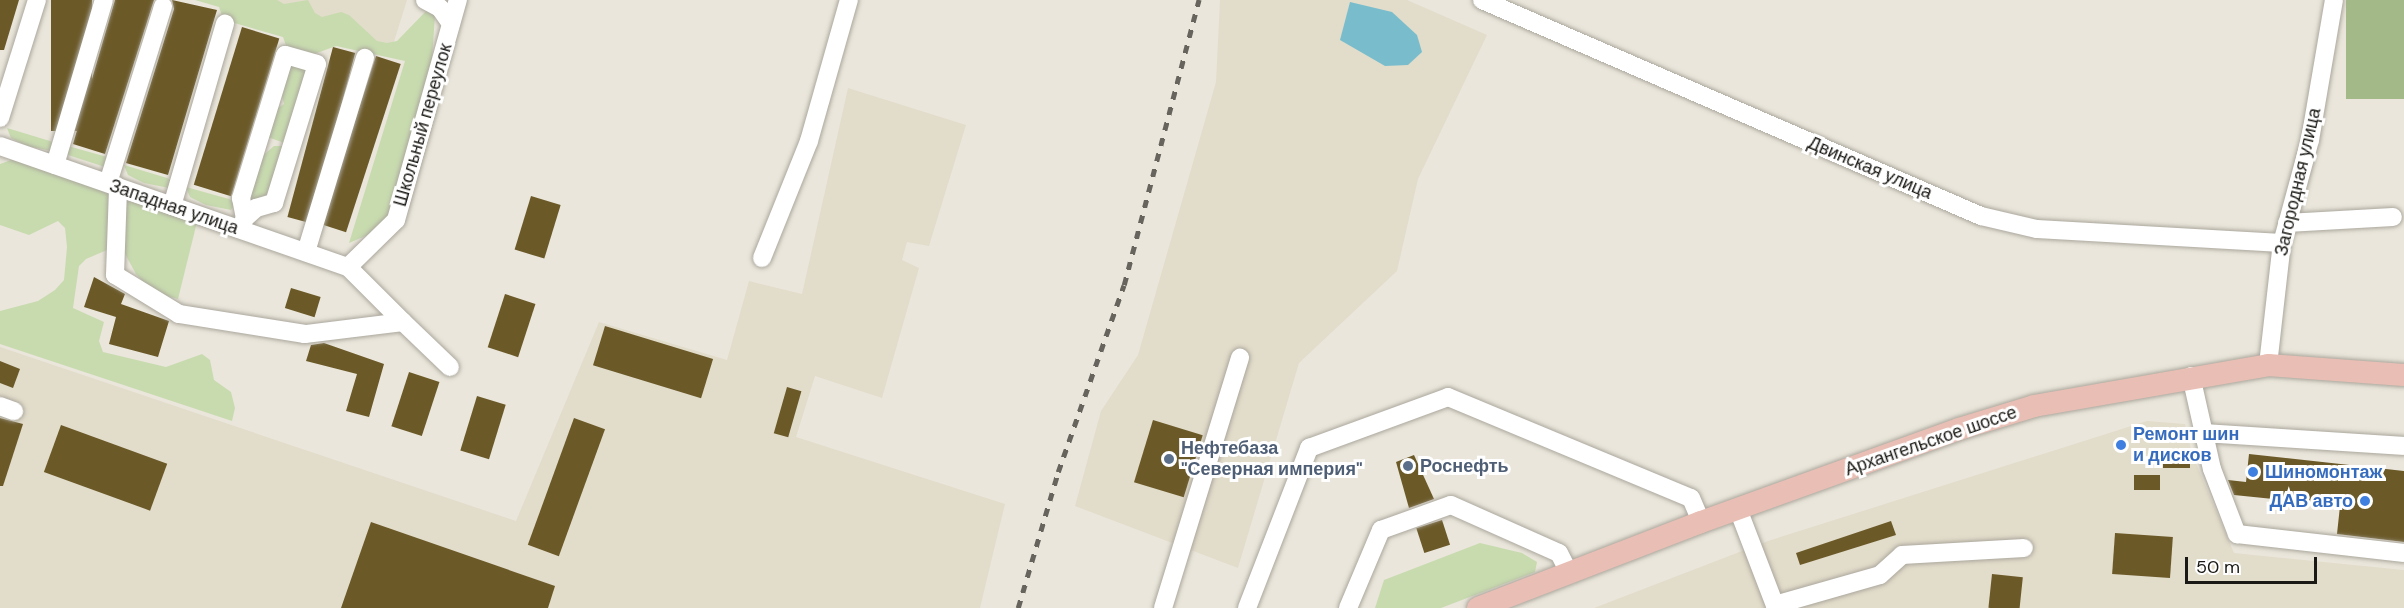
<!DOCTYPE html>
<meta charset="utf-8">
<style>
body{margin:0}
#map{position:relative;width:2404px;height:608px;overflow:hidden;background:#eae6db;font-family:"DM Sans",sans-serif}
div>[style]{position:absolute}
.built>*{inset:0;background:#e2dcca}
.green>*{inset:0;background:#c8dbaf}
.forest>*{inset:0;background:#a4b988;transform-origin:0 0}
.water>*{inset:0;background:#79bdcd}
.building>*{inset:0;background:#6b5928;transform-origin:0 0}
.roads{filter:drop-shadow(0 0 2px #aba79d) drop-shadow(0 0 2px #aba79d)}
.minor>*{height:18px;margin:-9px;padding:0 9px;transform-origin:9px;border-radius:9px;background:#fff}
.major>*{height:22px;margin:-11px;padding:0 11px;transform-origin:11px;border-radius:11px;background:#e9bfb5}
.rail>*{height:4.5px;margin-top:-2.25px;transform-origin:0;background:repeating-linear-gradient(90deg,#66645d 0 8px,transparent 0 16px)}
.dots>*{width:16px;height:16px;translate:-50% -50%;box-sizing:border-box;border:3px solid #fff;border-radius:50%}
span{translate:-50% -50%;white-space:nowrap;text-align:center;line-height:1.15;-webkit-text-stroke:6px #fff;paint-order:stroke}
.street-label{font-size:18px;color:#1a1915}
.shop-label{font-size:18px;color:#366cbe;font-weight:700}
.left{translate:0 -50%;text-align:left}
.right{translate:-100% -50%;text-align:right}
.service-label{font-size:18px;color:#4e5e75;font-weight:700}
.scale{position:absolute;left:2185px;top:557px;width:132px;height:27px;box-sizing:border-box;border:3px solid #1a1915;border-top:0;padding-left:8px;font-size:18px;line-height:21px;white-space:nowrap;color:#1a1915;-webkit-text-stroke:4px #fff;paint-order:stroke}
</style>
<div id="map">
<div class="built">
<div style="clip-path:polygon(231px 0,407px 0,392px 48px)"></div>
<div style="clip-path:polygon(1220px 0,1407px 0,1487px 35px,1418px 179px,1397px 271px,1299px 363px,1238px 568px,1075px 506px,1101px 411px,1138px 355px,1216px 82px)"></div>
<div style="clip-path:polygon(848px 88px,966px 125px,929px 246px,907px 242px,902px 260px,919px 268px,882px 398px,815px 376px,796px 437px,1005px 504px,980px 608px,0 608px,0 347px,516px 521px,599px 322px,727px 360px,749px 281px,802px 294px)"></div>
<div style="clip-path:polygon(2147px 421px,2185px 424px,2192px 454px,2234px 553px,2404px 570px,2404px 608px,1594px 608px,1768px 541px)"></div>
</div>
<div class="green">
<div style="clip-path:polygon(195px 0,277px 0,284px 4px,308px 0,315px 13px,322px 17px,341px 12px,349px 15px,377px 41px,387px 43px,397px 41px,429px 8px,435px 15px,431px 73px,392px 217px,377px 231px,349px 243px,405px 61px,336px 46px,306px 57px,288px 51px,283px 37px,231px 22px,222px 16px,219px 7px)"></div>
<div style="clip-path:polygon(294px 62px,309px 68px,287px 144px,265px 136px,275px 110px,284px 104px,280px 88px,285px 69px)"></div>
<div style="clip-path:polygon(7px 128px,50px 141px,57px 144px,52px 151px,27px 146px,11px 138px)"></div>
<div style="clip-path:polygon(68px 146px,107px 157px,108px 168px,68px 155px)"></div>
<div style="clip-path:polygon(274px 146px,282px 146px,285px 153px,270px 193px,248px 204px,259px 159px)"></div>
<div style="clip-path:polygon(14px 159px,109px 191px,107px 250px,86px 259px,79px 266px,73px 308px,104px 322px,99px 341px,103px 352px,166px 367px,202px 354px,210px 360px,214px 380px,231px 392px,235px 408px,232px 421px,0 344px,0 311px,38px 301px,55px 290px,64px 280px,67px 247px,65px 228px,58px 221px,29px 235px,0 225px,0 164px)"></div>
<div style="clip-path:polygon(124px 165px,167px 178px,173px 181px,169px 188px,144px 183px,128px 175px)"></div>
<div style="clip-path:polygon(186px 187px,229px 199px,236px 203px,231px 210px,206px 205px,190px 197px)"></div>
<div style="clip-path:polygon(125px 196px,197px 222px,178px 299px,153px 292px,136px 274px,123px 250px)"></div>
<div style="clip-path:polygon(1480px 543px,1522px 553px,1537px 562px,1535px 572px,1441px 608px,1375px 608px,1384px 580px)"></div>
</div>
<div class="forest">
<div style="left:2346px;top:0;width:58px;height:99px"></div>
</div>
<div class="water">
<div style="clip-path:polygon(1350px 2px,1392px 12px,1417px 35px,1422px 52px,1408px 65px,1385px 66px,1340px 40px)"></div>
</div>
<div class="building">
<div style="clip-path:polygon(0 0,19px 0,4px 50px,0 50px)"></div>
<div style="left:51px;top:0;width:41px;height:131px"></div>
<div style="clip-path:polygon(115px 0,154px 0,105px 154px,73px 144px)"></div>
<div style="clip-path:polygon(172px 0,217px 10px,168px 175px,126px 163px,174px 9px)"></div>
<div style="left:242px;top:27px;width:39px;height:165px;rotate:17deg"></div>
<div style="left:333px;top:47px;width:23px;height:176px;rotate:15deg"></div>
<div style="left:376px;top:56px;width:26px;height:177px;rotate:18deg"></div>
<div style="left:531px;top:196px;width:31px;height:56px;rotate:17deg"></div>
<div style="clip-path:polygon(94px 277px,125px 294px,121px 304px,169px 321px,158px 357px,109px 344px,116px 317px,84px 307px)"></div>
<div style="left:291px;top:288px;width:31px;height:21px;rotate:17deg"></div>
<div style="left:505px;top:294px;width:32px;height:56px;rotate:18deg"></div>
<div style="left:605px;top:326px;width:113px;height:41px;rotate:17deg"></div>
<div style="clip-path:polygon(324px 343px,384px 364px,369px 417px,346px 411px,357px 374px,306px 361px,311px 345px)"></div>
<div style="clip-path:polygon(0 361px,20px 369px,13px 388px,0 383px)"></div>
<div style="left:409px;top:372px;width:32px;height:57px;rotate:18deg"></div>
<div style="left:787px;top:387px;width:15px;height:48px;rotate:16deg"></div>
<div style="left:477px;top:396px;width:30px;height:57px;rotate:17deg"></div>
<div style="clip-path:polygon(0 418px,23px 424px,3px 486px,0 486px)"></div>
<div style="left:574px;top:418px;width:33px;height:135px;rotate:20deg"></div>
<div style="left:1153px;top:420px;width:52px;height:65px;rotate:17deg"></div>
<div style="left:61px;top:425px;width:113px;height:50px;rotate:20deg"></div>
<div style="left:2163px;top:454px;width:27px;height:14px"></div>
<div style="clip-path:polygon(2249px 454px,2404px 471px,2404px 542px,2337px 534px,2340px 506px,2234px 495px,2228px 480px,2246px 482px)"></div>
<div style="clip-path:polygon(1414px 455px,1434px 499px,1409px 508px,1396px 462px)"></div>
<div style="left:2134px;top:475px;width:26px;height:15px"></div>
<div style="left:1442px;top:520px;width:26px;height:27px;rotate:72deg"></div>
<div style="clip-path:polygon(1891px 521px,1896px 535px,1800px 565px,1796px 553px)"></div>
<div style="clip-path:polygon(371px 522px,555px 586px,548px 608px,341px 608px)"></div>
<div style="left:2115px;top:533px;width:58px;height:41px;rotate:4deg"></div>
<div style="left:1992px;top:574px;width:31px;height:34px;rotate:6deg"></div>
</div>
<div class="roads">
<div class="minor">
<div style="left:425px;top:0;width:17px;rotate:28deg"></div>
<div style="left:440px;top:8px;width:19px;rotate:55deg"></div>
<div style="left:1482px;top:0;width:544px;rotate:23.41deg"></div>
<div style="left:1981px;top:216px;width:57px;rotate:13.1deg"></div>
<div style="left:2037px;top:229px;width:245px;rotate:3.3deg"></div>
<div style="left:0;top:118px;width:124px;rotate:-72.6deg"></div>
<div style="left:0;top:146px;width:368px;rotate:19.2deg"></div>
<div style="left:348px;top:267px;width:78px;rotate:45deg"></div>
<div style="left:403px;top:322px;width:99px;rotate:173deg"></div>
<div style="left:305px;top:334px;width:128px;rotate:-171deg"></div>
<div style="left:179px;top:314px;width:75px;rotate:-148.6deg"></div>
<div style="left:115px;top:275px;width:88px;rotate:-88deg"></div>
<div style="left:55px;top:165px;width:172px;rotate:-73.5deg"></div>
<div style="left:108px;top:183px;width:185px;rotate:-72.7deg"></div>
<div style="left:172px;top:206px;width:190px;rotate:-73.8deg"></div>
<div style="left:2287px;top:223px;width:106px;rotate:-3.2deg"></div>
<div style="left:240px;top:229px;width:12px;rotate:-66deg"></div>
<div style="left:245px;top:218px;width:15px;rotate:-42deg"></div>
<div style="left:256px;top:208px;width:19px;rotate:-16deg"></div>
<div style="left:274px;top:203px;width:145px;rotate:-72.8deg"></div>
<div style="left:317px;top:64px;width:33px;rotate:-164deg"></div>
<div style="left:285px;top:55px;width:150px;rotate:107.1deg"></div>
<div style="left:241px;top:198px;width:20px;rotate:79deg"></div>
<div style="left:306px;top:252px;width:203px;rotate:-73.1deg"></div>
<div style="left:762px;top:258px;width:126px;rotate:-68.1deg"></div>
<div style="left:809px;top:141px;width:147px;rotate:-74.2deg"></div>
<div style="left:348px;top:267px;width:67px;rotate:-44.4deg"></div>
<div style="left:396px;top:220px;width:229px;rotate:-74.3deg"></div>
<div style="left:403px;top:322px;width:65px;rotate:43.8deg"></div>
<div style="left:2268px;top:365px;width:123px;rotate:-83.5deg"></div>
<div style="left:2282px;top:243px;width:107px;rotate:-74.8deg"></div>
<div style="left:2310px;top:140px;width:142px;rotate:-80.3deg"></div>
<div style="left:2191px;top:376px;width:95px;rotate:77.3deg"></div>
<div style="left:2212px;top:469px;width:70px;rotate:69deg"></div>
<div style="left:2237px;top:534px;width:168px;rotate:6.5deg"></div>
<div style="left:0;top:406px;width:15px;rotate:20deg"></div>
<div style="left:2205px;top:433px;width:199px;rotate:3.7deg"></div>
<div style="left:1738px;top:509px;width:106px;rotate:69deg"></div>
<div style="left:1775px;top:605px;width:109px;rotate:-15.9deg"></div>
<div style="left:1880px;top:575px;width:30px;rotate:-42deg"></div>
<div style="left:1902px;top:555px;width:122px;rotate:-3.3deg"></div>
<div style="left:1163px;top:608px;width:262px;rotate:-72.9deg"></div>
<div style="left:1247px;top:608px;width:172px;rotate:-68.8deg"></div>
<div style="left:1309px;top:448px;width:148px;rotate:-20.1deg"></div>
<div style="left:1448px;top:397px;width:263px;rotate:22.6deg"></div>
<div style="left:1691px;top:498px;width:26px;rotate:67deg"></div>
<div style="left:1348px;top:608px;width:85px;rotate:-67.1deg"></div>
<div style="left:1381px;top:530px;width:74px;rotate:-19.7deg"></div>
<div style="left:1451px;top:505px;width:118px;rotate:24deg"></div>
<div style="left:1559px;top:553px;width:22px;rotate:63deg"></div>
</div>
<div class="major">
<div style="left:1478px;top:608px;width:239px;rotate:-21.1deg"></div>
<div style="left:1701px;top:522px;width:274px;rotate:-19.8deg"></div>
<div style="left:1959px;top:429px;width:78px;rotate:-17deg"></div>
<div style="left:2034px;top:406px;width:238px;rotate:-9.9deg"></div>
<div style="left:2268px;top:365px;width:136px;rotate:4.2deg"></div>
</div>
</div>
<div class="rail">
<div style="left:1018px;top:608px;width:142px;rotate:-73.6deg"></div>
<div style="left:1058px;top:472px;width:198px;rotate:-70.6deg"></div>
<div style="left:1124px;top:285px;width:295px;rotate:-75.3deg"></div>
</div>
<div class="dots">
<div style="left:2121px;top:445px;background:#3f7fe0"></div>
<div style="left:1169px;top:459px;background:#5c6f8a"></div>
<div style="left:1408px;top:466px;background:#5c6f8a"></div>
<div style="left:2253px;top:472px;background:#3f7fe0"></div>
<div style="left:2365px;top:501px;background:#3f7fe0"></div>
</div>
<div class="street-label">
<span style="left:423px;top:125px;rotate:-74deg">Школьный переулок</span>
<span style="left:1870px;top:168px;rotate:23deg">Двинская улица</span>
<span style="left:2298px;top:182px;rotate:-77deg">Загородная улица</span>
<span style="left:174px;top:207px;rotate:19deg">Западная улица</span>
<span style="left:1931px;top:441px;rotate:-19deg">Архангельское шоссе</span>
</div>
<div class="shop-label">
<span class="left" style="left:2133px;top:445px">Ремонт шин<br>и дисков</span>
<span class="left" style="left:2265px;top:472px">Шиномонтаж</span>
<span class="right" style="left:2353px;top:501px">ДАВ авто</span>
</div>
<div class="service-label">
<span class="left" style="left:1181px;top:459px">Нефтебаза<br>"Северная империя"</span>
<span class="left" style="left:1420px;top:466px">Роснефть</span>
</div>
<div class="scale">50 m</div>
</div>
